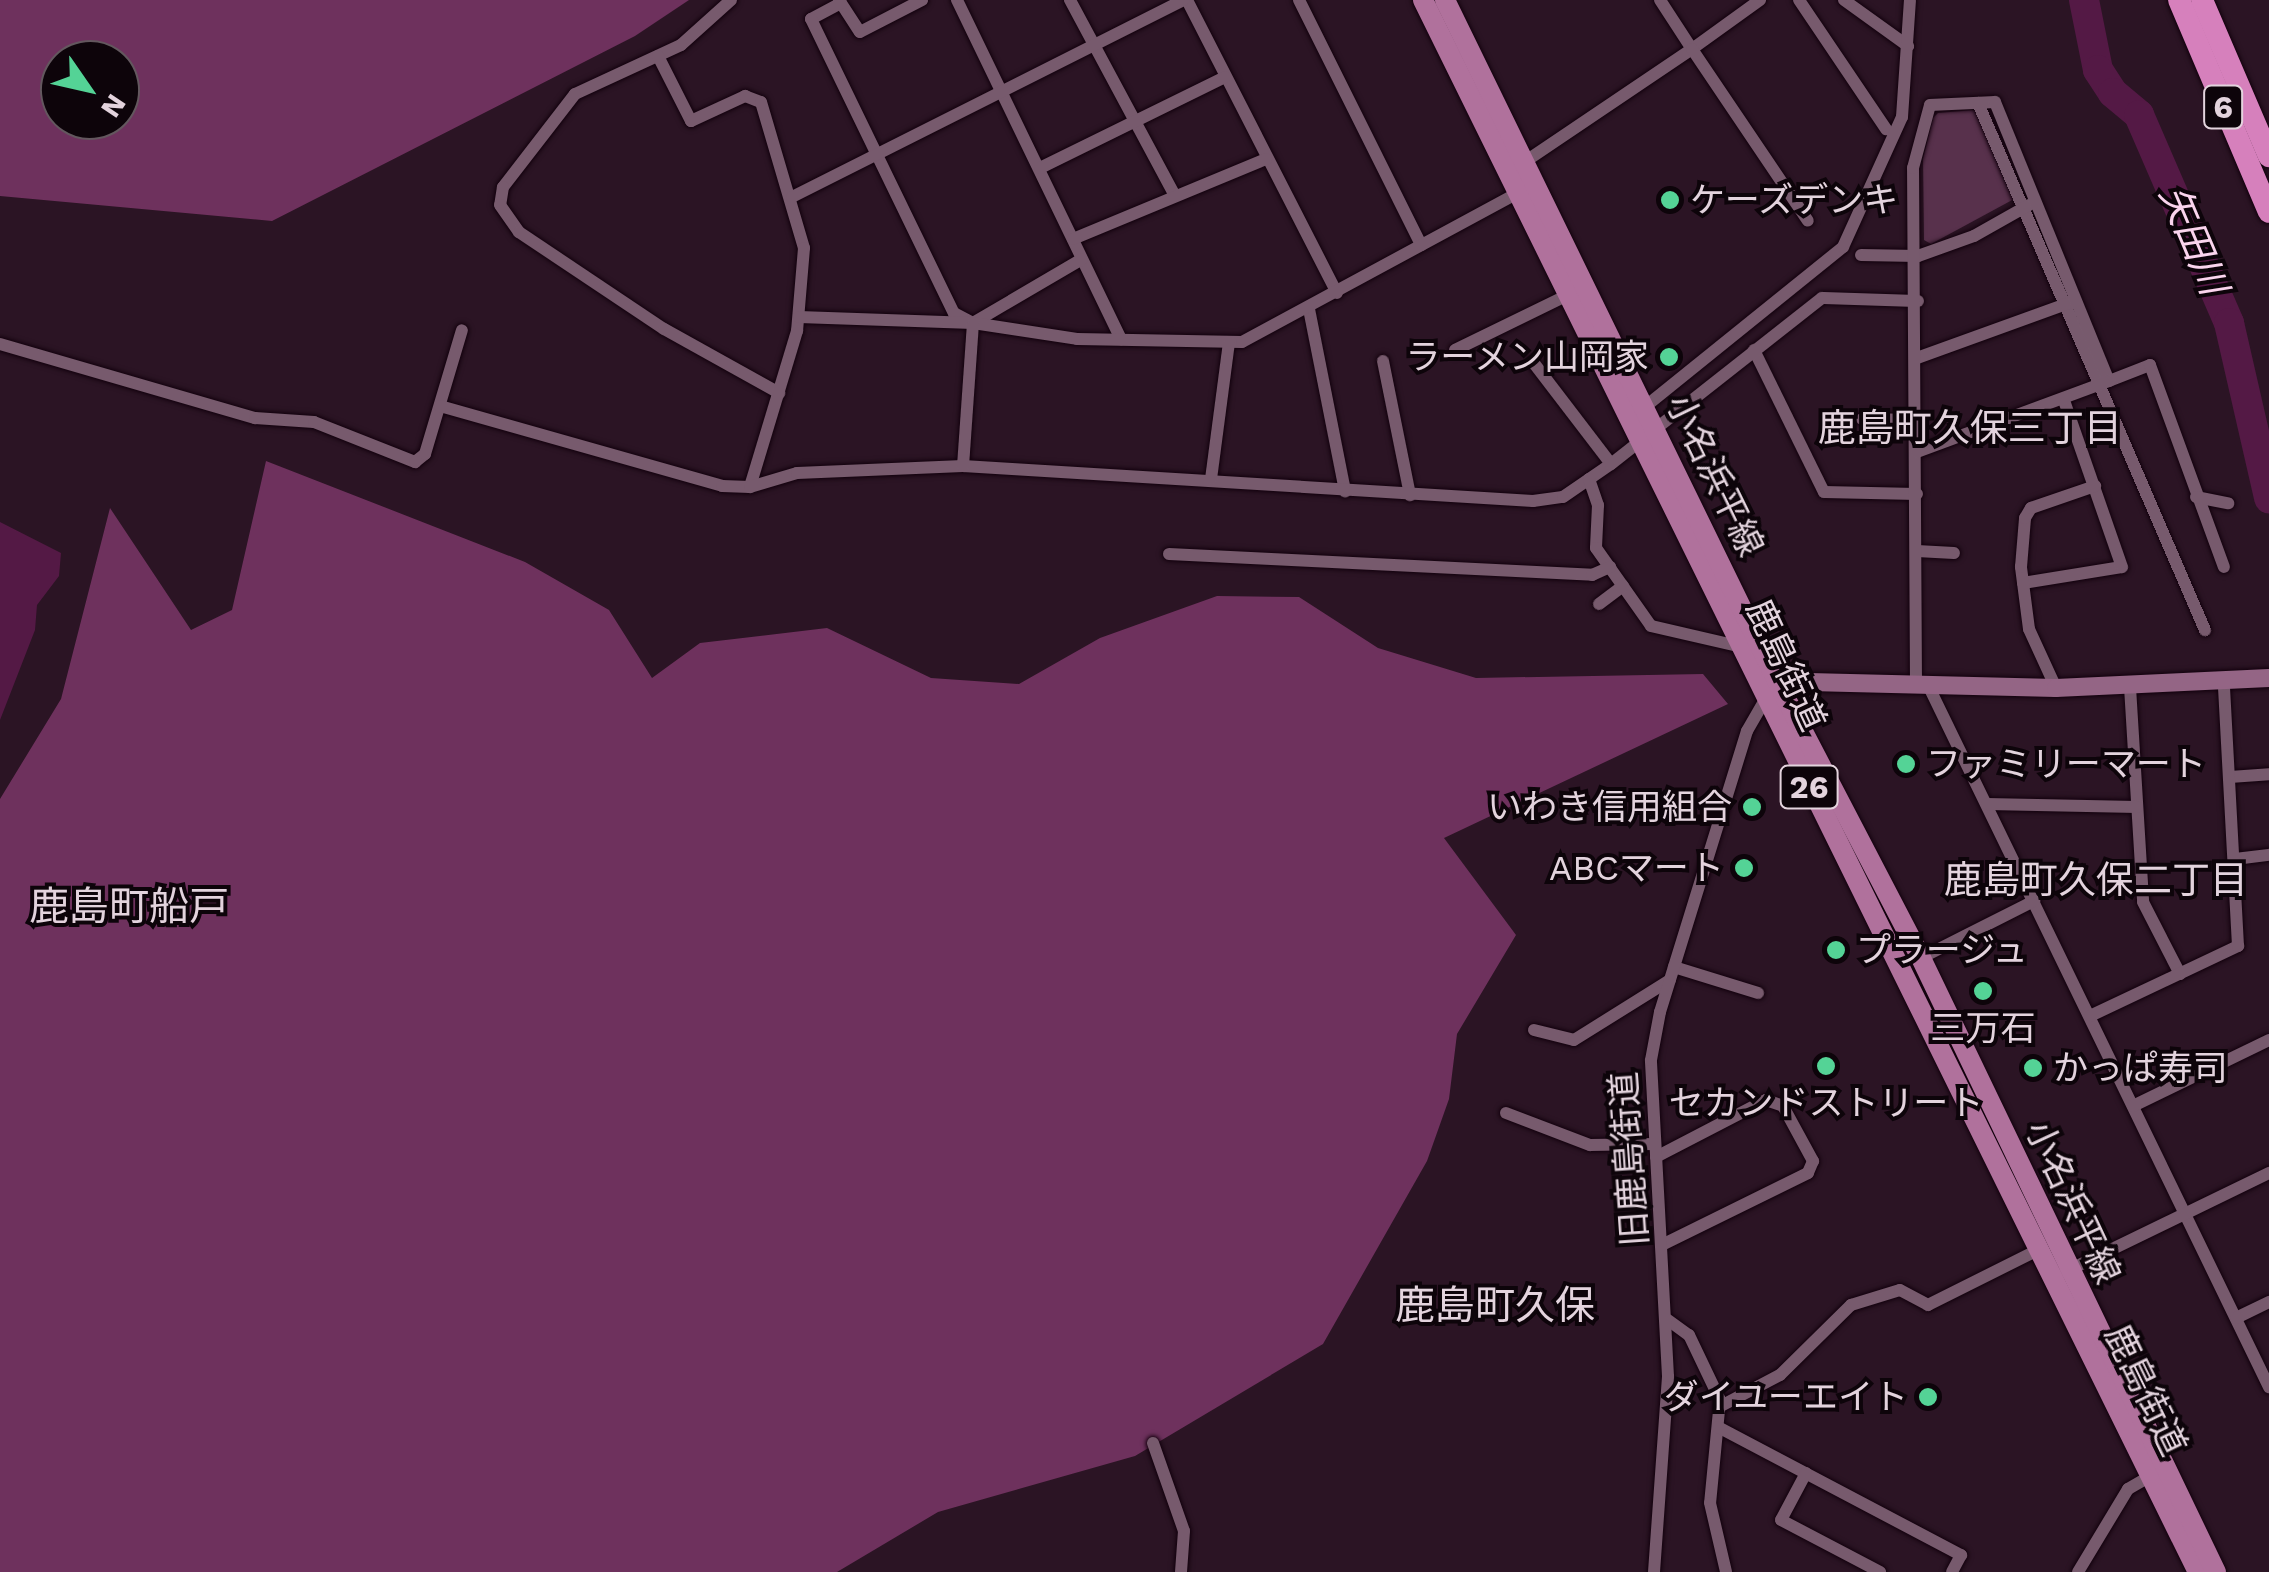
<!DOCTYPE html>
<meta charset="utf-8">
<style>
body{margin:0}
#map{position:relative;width:2269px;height:1572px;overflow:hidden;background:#2b1424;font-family:"Work Sans","Noto Sans JP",sans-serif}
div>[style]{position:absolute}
.green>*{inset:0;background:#58314c}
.forest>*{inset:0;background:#6e315d}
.water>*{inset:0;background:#541945}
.river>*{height:30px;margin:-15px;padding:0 15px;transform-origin:15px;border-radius:15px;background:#541945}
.roads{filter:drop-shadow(0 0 2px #12010d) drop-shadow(0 0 2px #12010d)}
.street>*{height:12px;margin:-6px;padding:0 6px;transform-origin:6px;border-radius:6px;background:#775a6d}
.secondary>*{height:18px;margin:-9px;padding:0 9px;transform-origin:9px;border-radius:9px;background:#946585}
.primary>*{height:20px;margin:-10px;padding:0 10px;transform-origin:10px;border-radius:10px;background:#b0719c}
.highway>*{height:22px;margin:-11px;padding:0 11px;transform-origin:11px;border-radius:11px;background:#d680bc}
.dots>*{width:28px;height:28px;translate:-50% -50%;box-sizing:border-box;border:5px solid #0d040a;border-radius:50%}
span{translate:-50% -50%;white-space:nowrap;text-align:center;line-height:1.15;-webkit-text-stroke:8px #0d040a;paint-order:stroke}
.shield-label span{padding:2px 8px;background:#0d040a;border:2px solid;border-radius:8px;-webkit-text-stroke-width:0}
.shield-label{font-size:32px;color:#e3d3dd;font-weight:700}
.poi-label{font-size:35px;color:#e3d3dd}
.left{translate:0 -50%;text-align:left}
.right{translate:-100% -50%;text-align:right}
.street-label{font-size:35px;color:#e3d3dd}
.water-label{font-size:38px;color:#fad4ed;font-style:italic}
.neighbourhood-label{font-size:38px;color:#e3d3dd}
.quarter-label{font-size:40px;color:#e3d3dd}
.north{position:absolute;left:40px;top:40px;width:100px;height:100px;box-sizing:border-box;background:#0d040a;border:2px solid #63575e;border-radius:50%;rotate:124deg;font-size:28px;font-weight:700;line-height:40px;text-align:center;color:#e3d3dd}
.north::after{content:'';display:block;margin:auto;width:35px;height:45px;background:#54d396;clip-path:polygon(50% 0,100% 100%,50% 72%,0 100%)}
</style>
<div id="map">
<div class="green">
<div style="clip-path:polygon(1987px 109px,2027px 192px,1931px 244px,1924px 240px,1923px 159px,1933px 118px,1938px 113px)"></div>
</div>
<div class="forest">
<div style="clip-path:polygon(evenodd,0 0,689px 0,635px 36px,272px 221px,0 196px,0 0,120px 60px,120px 120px,60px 120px,60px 60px,120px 60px)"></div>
<div style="clip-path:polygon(266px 461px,525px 562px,609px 610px,652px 678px,700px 643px,827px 628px,931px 678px,1019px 684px,1100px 638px,1217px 596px,1299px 597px,1378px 648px,1476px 678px,1703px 674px,1728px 704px,1444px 838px,1516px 935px,1457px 1034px,1449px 1099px,1427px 1161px,1323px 1344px,1135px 1456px,938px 1512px,837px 1572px,0 1572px,0 799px,61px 699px,110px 508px,191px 630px,232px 610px)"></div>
</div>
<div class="water">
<div style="clip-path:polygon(0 522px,61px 553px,59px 576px,37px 605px,35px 630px,0 720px)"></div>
</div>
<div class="river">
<div style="left:2084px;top:0;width:71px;rotate:78.7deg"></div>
<div style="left:2098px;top:70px;width:27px;rotate:57deg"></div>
<div style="left:2113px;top:93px;width:34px;rotate:40deg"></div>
<div style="left:2139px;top:115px;width:227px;rotate:66.6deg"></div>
<div style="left:2229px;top:323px;width:180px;rotate:77.1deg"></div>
</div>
<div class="roads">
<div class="street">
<div style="left:731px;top:0;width:67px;rotate:138deg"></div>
<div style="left:681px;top:45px;width:117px;rotate:155.2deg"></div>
<div style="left:575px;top:94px;width:118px;rotate:127.7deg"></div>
<div style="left:503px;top:187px;width:18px;rotate:99deg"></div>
<div style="left:500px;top:205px;width:33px;rotate:55deg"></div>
<div style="left:519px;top:232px;width:174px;rotate:33.8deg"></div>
<div style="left:664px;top:329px;width:132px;rotate:29.1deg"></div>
<div style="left:839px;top:0;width:38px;rotate:57deg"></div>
<div style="left:860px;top:32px;width:70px;rotate:-27.3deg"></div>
<div style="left:957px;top:0;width:377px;rotate:64.2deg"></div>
<div style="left:1070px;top:0;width:220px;rotate:61.8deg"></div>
<div style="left:1187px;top:0;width:329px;rotate:62.9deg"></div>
<div style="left:1299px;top:0;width:274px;rotate:63.5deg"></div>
<div style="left:1660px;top:0;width:59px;rotate:56.9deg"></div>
<div style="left:1692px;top:49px;width:84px;rotate:-35.8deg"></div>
<div style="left:1799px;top:0;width:156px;rotate:56deg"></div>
<div style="left:1844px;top:0;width:79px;rotate:35.7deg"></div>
<div style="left:841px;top:3px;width:34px;rotate:152deg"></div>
<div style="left:811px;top:19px;width:327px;rotate:64.1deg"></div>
<div style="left:954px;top:313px;width:21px;rotate:28deg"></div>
<div style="left:973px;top:323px;width:126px;rotate:-30.4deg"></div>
<div style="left:658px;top:56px;width:73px;rotate:63.1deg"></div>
<div style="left:691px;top:121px;width:60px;rotate:-24.8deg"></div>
<div style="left:745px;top:96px;width:17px;rotate:21deg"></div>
<div style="left:761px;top:102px;width:152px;rotate:73.6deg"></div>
<div style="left:804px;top:248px;width:83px;rotate:94.8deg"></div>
<div style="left:797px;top:331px;width:163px;rotate:106.8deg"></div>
<div style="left:1978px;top:103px;width:574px;rotate:66.7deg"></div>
<div style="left:1520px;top:165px;width:207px;rotate:-34deg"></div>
<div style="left:1692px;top:49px;width:207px;rotate:56deg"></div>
<div style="left:1040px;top:168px;width:206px;rotate:-26.2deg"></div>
<div style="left:792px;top:197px;width:438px;rotate:-26.7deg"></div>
<div style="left:1073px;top:239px;width:209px;rotate:-22.5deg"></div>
<div style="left:1861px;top:255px;width:57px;rotate:1deg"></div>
<div style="left:1918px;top:256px;width:59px;rotate:-19.7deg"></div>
<div style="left:1974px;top:236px;width:63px;rotate:-29.4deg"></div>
<div style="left:1309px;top:309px;width:186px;rotate:78.8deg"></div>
<div style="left:799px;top:317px;width:174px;rotate:2deg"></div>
<div style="left:973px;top:323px;width:105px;rotate:8.7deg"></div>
<div style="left:1077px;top:339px;width:165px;rotate:1deg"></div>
<div style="left:1242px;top:342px;width:315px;rotate:-28.4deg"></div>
<div style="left:0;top:344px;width:266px;rotate:16.2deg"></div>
<div style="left:255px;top:418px;width:59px;rotate:3.9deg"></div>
<div style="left:314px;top:422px;width:109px;rotate:21.6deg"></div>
<div style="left:415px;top:462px;width:13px;rotate:-39deg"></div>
<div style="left:425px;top:454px;width:129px;rotate:-73.4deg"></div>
<div style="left:1455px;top:350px;width:128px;rotate:-26deg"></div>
<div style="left:1754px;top:350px;width:158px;rotate:63.8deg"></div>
<div style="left:1824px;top:492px;width:93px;rotate:1.2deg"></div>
<div style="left:1917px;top:358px;width:162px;rotate:-19.9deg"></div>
<div style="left:1383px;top:361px;width:137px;rotate:78.6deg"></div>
<div style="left:1533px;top:362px;width:128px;rotate:52.6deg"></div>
<div style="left:2109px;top:381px;width:44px;rotate:-21.3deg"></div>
<div style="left:2150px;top:365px;width:215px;rotate:69.9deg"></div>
<div style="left:440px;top:406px;width:293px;rotate:15.8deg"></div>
<div style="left:722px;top:486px;width:28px;rotate:2deg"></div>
<div style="left:750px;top:487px;width:49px;rotate:-16.6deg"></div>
<div style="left:797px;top:473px;width:166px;rotate:-2.4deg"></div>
<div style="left:963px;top:466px;width:571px;rotate:3.51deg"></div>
<div style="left:1533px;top:501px;width:30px;rotate:-8deg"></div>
<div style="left:1563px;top:497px;width:58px;rotate:-34.5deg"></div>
<div style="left:1611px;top:464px;width:268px;rotate:-38.2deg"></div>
<div style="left:1822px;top:298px;width:96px;rotate:1.8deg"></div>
<div style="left:1646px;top:406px;width:253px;rotate:-38.9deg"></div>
<div style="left:1843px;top:247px;width:143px;rotate:-65.6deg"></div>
<div style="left:1902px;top:117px;width:117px;rotate:-86.1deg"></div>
<div style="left:1862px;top:419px;width:55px;rotate:1deg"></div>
<div style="left:963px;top:466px;width:143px;rotate:-86deg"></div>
<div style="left:1211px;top:479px;width:138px;rotate:-82.5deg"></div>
<div style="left:1589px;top:479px;width:28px;rotate:71deg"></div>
<div style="left:1598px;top:505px;width:43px;rotate:92.7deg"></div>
<div style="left:1596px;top:548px;width:95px;rotate:54.8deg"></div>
<div style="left:1651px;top:626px;width:93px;rotate:13deg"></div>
<div style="left:2196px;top:497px;width:33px;rotate:11deg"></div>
<div style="left:1917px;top:551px;width:37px;rotate:3deg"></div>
<div style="left:1169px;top:554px;width:424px;rotate:2.8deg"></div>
<div style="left:1592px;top:575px;width:20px;rotate:-24deg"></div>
<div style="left:2023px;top:583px;width:100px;rotate:-9.2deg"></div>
<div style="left:2122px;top:567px;width:177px;rotate:-109.2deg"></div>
<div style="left:1599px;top:604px;width:30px;rotate:-37deg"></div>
<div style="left:1927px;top:683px;width:783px;rotate:64.09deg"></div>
<div style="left:1916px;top:684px;width:516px;rotate:-90.33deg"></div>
<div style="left:1913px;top:168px;width:65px;rotate:-74.9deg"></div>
<div style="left:1930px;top:105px;width:65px;rotate:-2.6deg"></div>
<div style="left:1995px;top:102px;width:301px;rotate:67.8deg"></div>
<div style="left:2109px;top:381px;width:205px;rotate:159.7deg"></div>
<div style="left:2130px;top:687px;width:215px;rotate:86.5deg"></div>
<div style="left:2143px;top:902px;width:81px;rotate:62.8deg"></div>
<div style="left:2056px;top:688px;width:65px;rotate:-114.6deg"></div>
<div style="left:2029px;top:629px;width:63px;rotate:-97.4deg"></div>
<div style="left:2021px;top:567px;width:49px;rotate:-85.3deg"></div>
<div style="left:2025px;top:518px;width:12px;rotate:-59deg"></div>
<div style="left:2031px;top:508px;width:68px;rotate:-19deg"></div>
<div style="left:2230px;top:777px;width:39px;rotate:-4deg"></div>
<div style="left:1987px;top:804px;width:150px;rotate:1.1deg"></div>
<div style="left:2235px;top:859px;width:34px;rotate:-7deg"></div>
<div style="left:1921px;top:958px;width:127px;rotate:-26.8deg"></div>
<div style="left:1674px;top:967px;width:88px;rotate:17.2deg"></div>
<div style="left:2090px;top:1016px;width:164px;rotate:-25.3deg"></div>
<div style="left:2238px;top:946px;width:262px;rotate:-93.1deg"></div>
<div style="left:1534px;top:1030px;width:41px;rotate:14deg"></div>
<div style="left:1574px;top:1040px;width:113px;rotate:-32deg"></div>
<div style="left:2133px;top:1106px;width:151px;rotate:-25.9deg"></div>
<div style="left:1506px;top:1113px;width:90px;rotate:20.9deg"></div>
<div style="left:1590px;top:1145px;width:65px;rotate:-0.9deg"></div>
<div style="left:1656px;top:1157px;width:124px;rotate:-27.4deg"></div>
<div style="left:1766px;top:1100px;width:18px;rotate:19deg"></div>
<div style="left:1783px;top:1106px;width:63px;rotate:61.4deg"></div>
<div style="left:1813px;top:1161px;width:13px;rotate:113deg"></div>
<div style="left:1808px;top:1173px;width:161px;rotate:153.8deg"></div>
<div style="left:2065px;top:1272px;width:227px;rotate:-25.9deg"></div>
<div style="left:2236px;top:1318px;width:37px;rotate:-26deg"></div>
<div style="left:1668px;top:1320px;width:26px;rotate:36deg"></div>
<div style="left:1689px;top:1335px;width:72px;rotate:64.5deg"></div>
<div style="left:1720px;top:1400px;width:103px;rotate:95.5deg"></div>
<div style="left:1710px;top:1503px;width:71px;rotate:76.9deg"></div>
<div style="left:1719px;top:1407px;width:69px;rotate:-27.7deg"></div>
<div style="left:1780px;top:1375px;width:100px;rotate:-44.6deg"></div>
<div style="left:1851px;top:1305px;width:51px;rotate:-17deg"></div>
<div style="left:1900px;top:1290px;width:32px;rotate:28deg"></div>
<div style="left:1928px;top:1305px;width:125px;rotate:-26.6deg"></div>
<div style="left:1718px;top:1427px;width:275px;rotate:27.8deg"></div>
<div style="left:1961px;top:1555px;width:19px;rotate:118deg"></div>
<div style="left:1153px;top:1443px;width:93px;rotate:70.6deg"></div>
<div style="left:1184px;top:1531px;width:41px;rotate:94.2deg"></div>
<div style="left:1806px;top:1473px;width:53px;rotate:118deg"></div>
<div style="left:1781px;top:1520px;width:112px;rotate:27.7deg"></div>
<div style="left:1654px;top:1572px;width:196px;rotate:-85.9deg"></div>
<div style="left:1668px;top:1376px;width:316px;rotate:-93.1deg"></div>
<div style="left:1651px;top:1060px;width:49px;rotate:-79.4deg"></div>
<div style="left:1660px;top:1012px;width:294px;rotate:-72.8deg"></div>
<div style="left:1747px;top:731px;width:36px;rotate:-60deg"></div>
<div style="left:2078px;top:1572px;width:97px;rotate:-58.9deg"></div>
<div style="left:2128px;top:1489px;width:28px;rotate:-30deg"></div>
</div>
<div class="secondary">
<div style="left:1773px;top:697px;width:39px;rotate:-23deg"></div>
<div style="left:1809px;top:682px;width:247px;rotate:1.4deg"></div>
<div style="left:2056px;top:688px;width:213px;rotate:-2.7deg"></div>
</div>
<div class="primary">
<div style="left:1423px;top:0;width:1753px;rotate:63.76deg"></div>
<div style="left:1445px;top:0;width:771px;rotate:64deg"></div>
<div style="left:1783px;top:693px;width:299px;rotate:62.5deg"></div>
<div style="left:1921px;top:958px;width:681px;rotate:64.34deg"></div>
</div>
<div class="highway">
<div style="left:2179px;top:0;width:230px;rotate:67deg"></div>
<div style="left:2202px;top:0;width:170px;rotate:66.8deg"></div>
</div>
</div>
<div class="dots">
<div style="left:1670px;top:200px;background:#54d396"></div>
<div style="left:1669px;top:357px;background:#54d396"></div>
<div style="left:1906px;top:764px;background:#54d396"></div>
<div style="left:1752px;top:807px;background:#54d396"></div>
<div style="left:1744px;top:868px;background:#54d396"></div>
<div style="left:1836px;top:950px;background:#54d396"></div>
<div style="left:1983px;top:991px;background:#54d396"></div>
<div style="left:1826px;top:1066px;background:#54d396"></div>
<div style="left:2033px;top:1068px;background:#54d396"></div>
<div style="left:1928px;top:1397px;background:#54d396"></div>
</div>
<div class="shield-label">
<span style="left:2223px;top:107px">6</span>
<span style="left:1809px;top:787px">26</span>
</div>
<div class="poi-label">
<span class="left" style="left:1690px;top:200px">ケーズデンキ</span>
<span class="right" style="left:1649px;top:357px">ラーメン山岡家</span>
<span class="left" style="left:1926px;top:764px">ファミリーマート</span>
<span class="right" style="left:1732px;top:807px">いわき信用組合</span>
<span class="right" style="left:1724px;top:868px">ABCマート</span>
<span class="left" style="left:1856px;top:950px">プラージュ</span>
<span style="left:1983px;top:1028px">三万石</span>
<span class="left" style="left:2053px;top:1068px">かっぱ寿司</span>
<span style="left:1826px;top:1103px">セカンドストリート</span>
<span class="right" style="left:1908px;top:1397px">ダイユーエイト</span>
</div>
<div class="street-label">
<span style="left:1715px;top:475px;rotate:64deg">小名浜平線</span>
<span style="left:1786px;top:665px;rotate:65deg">鹿島街道</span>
<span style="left:1629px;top:1159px;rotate:-94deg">旧鹿島街道</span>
<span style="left:2073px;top:1202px;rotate:65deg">小名浜平線</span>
<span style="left:2146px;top:1390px;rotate:64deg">鹿島街道</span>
</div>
<div class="water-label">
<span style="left:2193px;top:240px;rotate:67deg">矢田川</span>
</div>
<div class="neighbourhood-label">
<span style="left:1970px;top:429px">鹿島町久保三丁目</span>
<span style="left:2096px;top:881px">鹿島町久保二丁目</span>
</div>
<div class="quarter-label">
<span style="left:129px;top:907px">鹿島町船戸</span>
<span style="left:1495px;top:1306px">鹿島町久保</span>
</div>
<div class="north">N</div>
</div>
